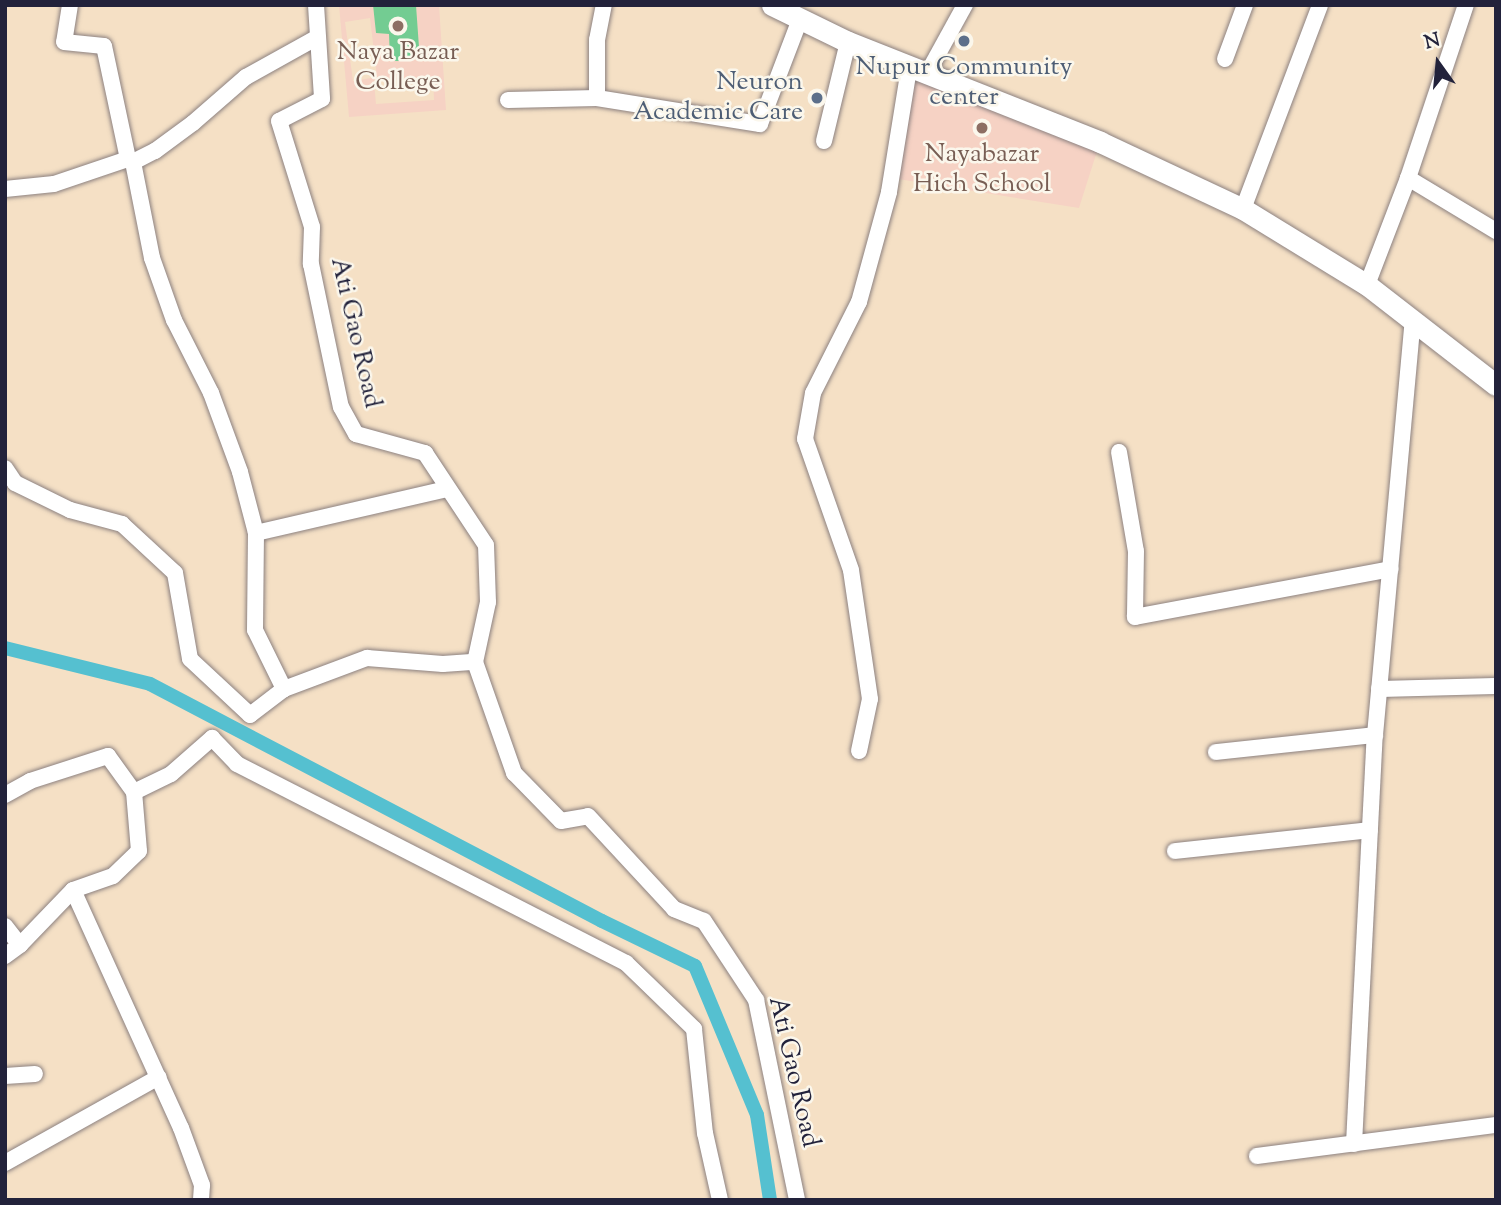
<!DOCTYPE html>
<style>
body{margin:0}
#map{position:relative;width:1501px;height:1205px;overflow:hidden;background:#f5e0c5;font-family:"Sorts Mill Goudy",serif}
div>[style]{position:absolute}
.built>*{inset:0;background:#f6d2c4}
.green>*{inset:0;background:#73cc92}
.canal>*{height:14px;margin:-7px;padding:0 7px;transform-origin:7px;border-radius:7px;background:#55c0d0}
.roads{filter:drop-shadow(0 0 2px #8c8180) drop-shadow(0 0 2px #8c8180)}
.street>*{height:16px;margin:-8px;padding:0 8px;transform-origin:8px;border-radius:8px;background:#fff}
.secondary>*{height:21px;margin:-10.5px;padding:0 10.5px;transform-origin:10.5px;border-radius:10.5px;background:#fff}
.dots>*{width:19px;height:19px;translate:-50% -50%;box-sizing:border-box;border:4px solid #fbf7ec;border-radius:50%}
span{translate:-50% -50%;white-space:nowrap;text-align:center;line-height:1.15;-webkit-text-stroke:5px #fbf7ec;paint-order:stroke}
.education-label{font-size:26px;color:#785e54}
.service-label{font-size:26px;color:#4e5e75}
.right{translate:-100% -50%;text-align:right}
.street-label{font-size:26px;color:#22223b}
.frame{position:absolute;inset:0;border:7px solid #22223b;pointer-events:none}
.north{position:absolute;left:1403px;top:28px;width:70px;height:70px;-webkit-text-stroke:5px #fbf7ec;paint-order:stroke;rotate:345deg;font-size:19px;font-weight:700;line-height:28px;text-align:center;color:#22223b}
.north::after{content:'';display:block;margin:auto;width:24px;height:32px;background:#22223b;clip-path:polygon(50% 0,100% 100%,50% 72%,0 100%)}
</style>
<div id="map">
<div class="built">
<div style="clip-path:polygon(evenodd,339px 5px,373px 5px,376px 33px,389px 34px,391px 61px,408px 61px,419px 47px,416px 5px,439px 5px,446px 110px,349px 117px,339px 5px,370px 18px,377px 77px,353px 81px,345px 22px,370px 18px,339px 5px,433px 77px,434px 100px,376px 104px,374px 81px,433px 77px)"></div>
<div style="clip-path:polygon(909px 68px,1100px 142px,1079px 208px,892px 178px)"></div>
</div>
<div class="green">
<div style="clip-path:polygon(373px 5px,416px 5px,419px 47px,408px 61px,390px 61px,389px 34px,376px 33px)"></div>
</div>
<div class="canal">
<div style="left:5px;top:648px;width:149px;rotate:13.9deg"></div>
<div style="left:150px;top:684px;width:510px;rotate:27.67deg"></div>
<div style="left:602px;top:921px;width:103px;rotate:25.8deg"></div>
<div style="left:695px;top:966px;width:161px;rotate:67.4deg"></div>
<div style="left:757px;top:1115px;width:86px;rotate:81.3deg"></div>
</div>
<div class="roads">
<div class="street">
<div style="left:70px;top:5px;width:37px;rotate:99deg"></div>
<div style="left:64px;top:42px;width:40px;rotate:5.7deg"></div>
<div style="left:104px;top:46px;width:116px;rotate:78deg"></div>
<div style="left:316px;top:5px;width:94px;rotate:86.3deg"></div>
<div style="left:322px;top:99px;width:48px;rotate:152.9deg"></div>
<div style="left:279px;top:121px;width:111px;rotate:72.7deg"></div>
<div style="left:312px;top:227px;width:37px;rotate:92deg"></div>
<div style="left:311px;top:264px;width:146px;rotate:78.2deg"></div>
<div style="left:341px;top:407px;width:31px;rotate:61deg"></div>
<div style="left:356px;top:434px;width:72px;rotate:15.4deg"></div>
<div style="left:425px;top:453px;width:110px;rotate:56.5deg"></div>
<div style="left:486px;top:545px;width:57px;rotate:88deg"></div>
<div style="left:488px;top:602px;width:61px;rotate:102.2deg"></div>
<div style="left:475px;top:662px;width:118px;rotate:70.6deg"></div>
<div style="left:514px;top:773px;width:67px;rotate:45.6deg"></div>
<div style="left:561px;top:821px;width:27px;rotate:-10deg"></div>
<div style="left:588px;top:816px;width:127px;rotate:47.2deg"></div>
<div style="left:674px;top:909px;width:32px;rotate:22deg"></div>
<div style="left:704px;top:921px;width:95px;rotate:56.6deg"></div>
<div style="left:756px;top:1000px;width:204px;rotate:78.4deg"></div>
<div style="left:1225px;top:59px;width:58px;rotate:-69.7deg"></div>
<div style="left:927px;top:74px;width:79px;rotate:-61.2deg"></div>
<div style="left:597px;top:98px;width:58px;rotate:-90deg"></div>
<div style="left:597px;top:40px;width:36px;rotate:-79deg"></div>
<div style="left:508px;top:100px;width:89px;rotate:-1.3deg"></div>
<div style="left:597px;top:98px;width:165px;rotate:9.1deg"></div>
<div style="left:760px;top:124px;width:112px;rotate:-69.1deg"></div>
<div style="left:824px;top:141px;width:102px;rotate:-76.4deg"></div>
<div style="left:133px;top:162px;width:98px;rotate:78.8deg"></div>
<div style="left:152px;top:258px;width:66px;rotate:70.5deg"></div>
<div style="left:174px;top:320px;width:82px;rotate:63.1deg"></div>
<div style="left:211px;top:393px;width:84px;rotate:69.8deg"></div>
<div style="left:240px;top:472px;width:63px;rotate:75.3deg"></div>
<div style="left:256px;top:533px;width:195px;rotate:-13deg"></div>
<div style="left:1408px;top:178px;width:103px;rotate:31.1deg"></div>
<div style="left:5px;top:189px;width:49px;rotate:-5.8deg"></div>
<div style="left:54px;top:184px;width:78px;rotate:-18.7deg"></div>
<div style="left:128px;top:159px;width:6px;rotate:31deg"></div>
<div style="left:133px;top:162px;width:25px;rotate:-27deg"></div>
<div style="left:155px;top:151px;width:47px;rotate:-36.4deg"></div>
<div style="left:193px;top:123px;width:70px;rotate:-41deg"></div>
<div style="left:246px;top:77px;width:82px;rotate:-29.1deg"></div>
<div style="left:1243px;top:209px;width:218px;rotate:-69.3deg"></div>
<div style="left:1367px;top:285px;width:115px;rotate:-69deg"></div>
<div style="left:1408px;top:178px;width:182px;rotate:-71.5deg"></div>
<div style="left:1119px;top:452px;width:100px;rotate:80.3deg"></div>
<div style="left:1136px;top:551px;width:66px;rotate:90.9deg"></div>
<div style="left:1135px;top:617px;width:260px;rotate:-10.6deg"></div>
<div style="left:5px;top:468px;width:18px;rotate:56deg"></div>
<div style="left:15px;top:483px;width:61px;rotate:26.1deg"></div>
<div style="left:70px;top:510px;width:54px;rotate:15.1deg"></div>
<div style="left:122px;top:524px;width:72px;rotate:42.8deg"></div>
<div style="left:175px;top:573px;width:87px;rotate:80.1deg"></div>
<div style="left:190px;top:659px;width:82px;rotate:43deg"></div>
<div style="left:250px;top:715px;width:43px;rotate:-37.4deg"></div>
<div style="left:284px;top:689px;width:89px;rotate:-20.5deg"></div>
<div style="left:367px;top:658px;width:76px;rotate:4.5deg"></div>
<div style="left:443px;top:664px;width:32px;rotate:-4deg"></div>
<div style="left:256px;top:533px;width:97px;rotate:90.6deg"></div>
<div style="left:255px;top:630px;width:66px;rotate:63.8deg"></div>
<div style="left:1379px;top:689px;width:117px;rotate:-1.5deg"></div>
<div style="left:859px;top:751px;width:53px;rotate:-78.1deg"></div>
<div style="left:870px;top:699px;width:130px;rotate:-98.4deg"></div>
<div style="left:851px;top:570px;width:139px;rotate:-109.3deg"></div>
<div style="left:805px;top:439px;width:47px;rotate:-80.1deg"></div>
<div style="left:813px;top:393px;width:102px;rotate:-63.2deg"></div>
<div style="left:859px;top:302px;width:114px;rotate:-74.7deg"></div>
<div style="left:889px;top:192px;width:126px;rotate:-80.8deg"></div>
<div style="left:1216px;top:752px;width:160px;rotate:-6.1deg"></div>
<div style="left:5px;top:795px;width:29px;rotate:-29deg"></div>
<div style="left:30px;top:781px;width:82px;rotate:-17.8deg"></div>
<div style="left:108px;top:756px;width:44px;rotate:54.2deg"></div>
<div style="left:1175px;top:851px;width:196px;rotate:-6.1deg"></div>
<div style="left:73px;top:890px;width:42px;rotate:-19.3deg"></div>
<div style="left:113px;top:876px;width:36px;rotate:-44deg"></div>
<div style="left:139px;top:851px;width:59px;rotate:-94.8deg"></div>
<div style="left:134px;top:792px;width:41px;rotate:-25.9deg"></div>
<div style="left:171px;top:774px;width:55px;rotate:-41.3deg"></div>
<div style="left:212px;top:738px;width:36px;rotate:46deg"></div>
<div style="left:237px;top:764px;width:437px;rotate:27.1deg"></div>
<div style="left:626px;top:963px;width:95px;rotate:44.1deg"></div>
<div style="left:694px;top:1029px;width:105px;rotate:84deg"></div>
<div style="left:705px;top:1133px;width:69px;rotate:77.4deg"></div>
<div style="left:5px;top:926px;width:24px;rotate:52deg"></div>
<div style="left:5px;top:956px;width:19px;rotate:-36deg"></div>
<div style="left:20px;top:945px;width:76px;rotate:-46.1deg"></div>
<div style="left:73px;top:890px;width:261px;rotate:65.6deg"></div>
<div style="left:181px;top:1128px;width:61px;rotate:69.8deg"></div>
<div style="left:202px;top:1185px;width:15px;rotate:94deg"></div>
<div style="left:5px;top:1076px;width:30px;rotate:-4deg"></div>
<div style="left:1354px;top:1144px;width:410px;rotate:-87.1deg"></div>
<div style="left:1375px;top:735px;width:416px;rotate:-84.8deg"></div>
<div style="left:1257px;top:1156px;width:241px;rotate:-7.4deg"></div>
<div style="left:5px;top:1163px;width:176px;rotate:-29.2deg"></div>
</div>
<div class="secondary">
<div style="left:772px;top:5px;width:85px;rotate:26deg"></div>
<div style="left:848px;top:42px;width:271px;rotate:21.6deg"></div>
<div style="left:1100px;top:142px;width:158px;rotate:25.1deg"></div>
<div style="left:1243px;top:209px;width:145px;rotate:31.5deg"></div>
<div style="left:1367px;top:285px;width:163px;rotate:37.8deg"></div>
</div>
</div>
<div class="dots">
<div style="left:398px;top:26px;background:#8d6e63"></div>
<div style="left:964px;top:41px;background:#5c6f8a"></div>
<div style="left:817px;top:98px;background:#5c6f8a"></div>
<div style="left:982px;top:128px;background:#8d6e63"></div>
</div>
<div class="education-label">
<span style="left:398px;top:68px">Naya Bazar<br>College</span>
<span style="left:982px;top:170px">Nayabazar<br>Hich School</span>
</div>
<div class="service-label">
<span style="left:964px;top:83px">Nupur Community<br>center</span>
<span class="right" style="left:803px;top:98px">Neuron<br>Academic Care</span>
</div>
<div class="street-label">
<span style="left:355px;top:333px;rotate:77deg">Ati Gao Road</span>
<span style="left:793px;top:1072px;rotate:77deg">Ati Gao Road</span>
</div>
<div class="frame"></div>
<div class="north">N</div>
</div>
